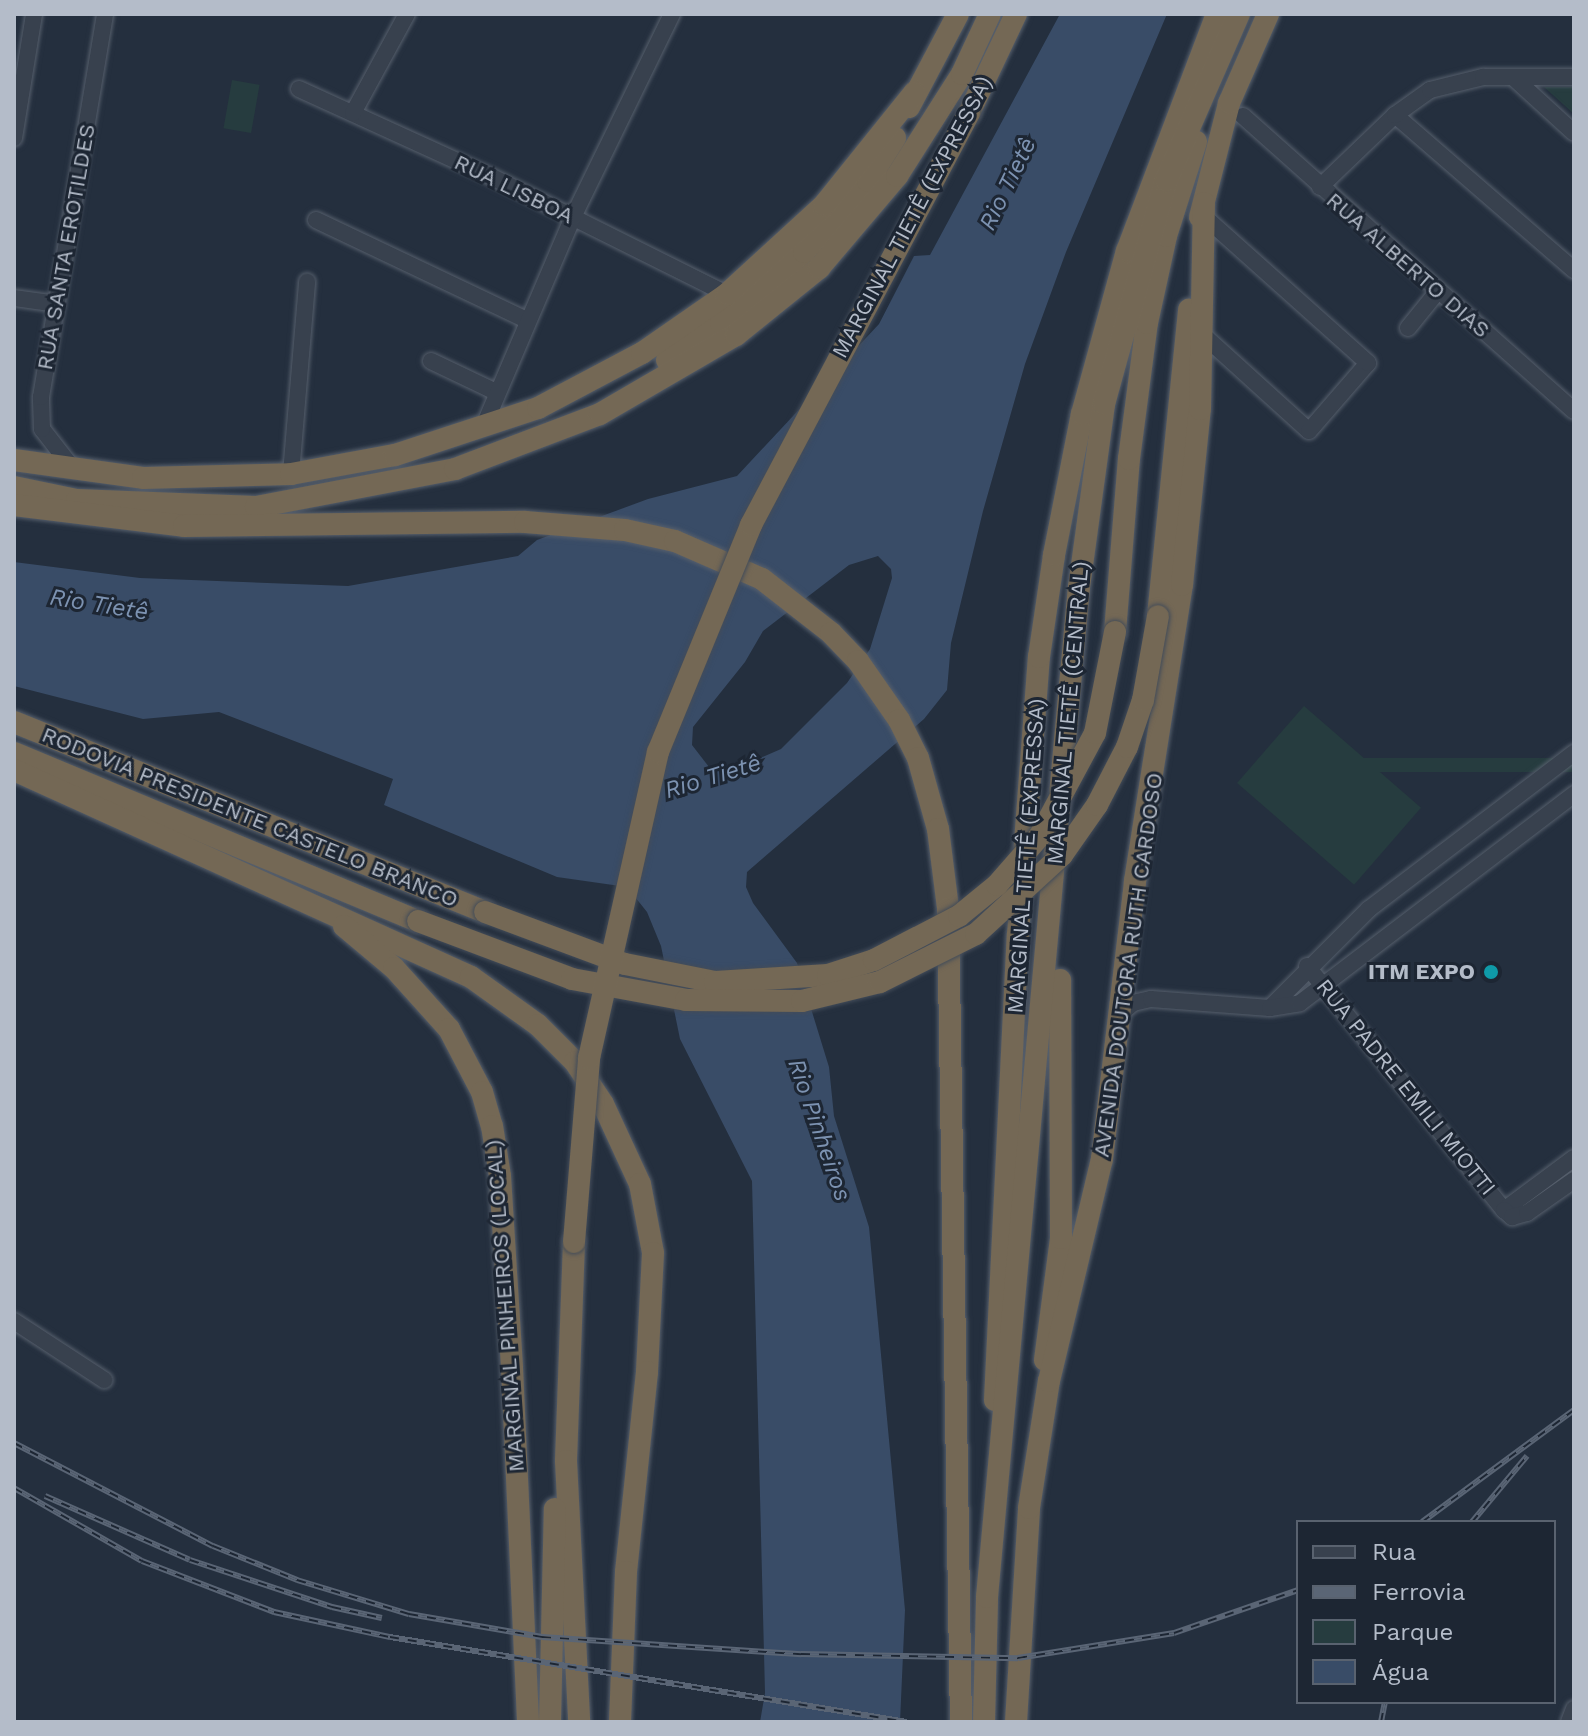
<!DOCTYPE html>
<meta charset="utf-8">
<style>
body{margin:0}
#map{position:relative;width:1588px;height:1736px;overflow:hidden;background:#242f3e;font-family:"Work Sans",sans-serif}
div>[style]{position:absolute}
.green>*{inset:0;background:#263c3f;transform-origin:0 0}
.water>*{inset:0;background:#394c67}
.roads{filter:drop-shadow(0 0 2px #565f6c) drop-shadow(0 0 2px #565f6c)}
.minor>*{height:16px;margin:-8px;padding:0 8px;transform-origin:8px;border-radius:8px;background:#38414e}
.highway>*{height:22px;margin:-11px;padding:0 11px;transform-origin:11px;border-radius:11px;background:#746855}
.rail>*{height:6px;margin-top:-3px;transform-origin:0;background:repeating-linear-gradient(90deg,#1d2633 0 9px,#5a6575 0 18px);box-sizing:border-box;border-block:2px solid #5a6575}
.bridges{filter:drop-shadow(0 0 2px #434c59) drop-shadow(0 0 2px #434c59)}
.highway-bridge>*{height:22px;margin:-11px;padding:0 11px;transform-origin:11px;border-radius:11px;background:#746855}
.dots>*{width:22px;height:22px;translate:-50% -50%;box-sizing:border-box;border:4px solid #1d2633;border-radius:50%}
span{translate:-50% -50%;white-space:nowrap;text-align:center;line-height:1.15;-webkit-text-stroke:6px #1d2633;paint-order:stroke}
.street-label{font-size:22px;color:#b4bcc9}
.poi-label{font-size:22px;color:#b4bcc9;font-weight:700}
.right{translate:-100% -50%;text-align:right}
.water-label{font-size:24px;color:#7c92b1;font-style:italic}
.frame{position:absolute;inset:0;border:16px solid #b4bcc9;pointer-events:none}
.legend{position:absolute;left:1296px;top:1520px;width:260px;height:184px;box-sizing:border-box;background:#1d2633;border:2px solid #59626f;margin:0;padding:10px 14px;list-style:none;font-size:24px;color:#b4bcc9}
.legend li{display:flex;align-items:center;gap:16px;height:40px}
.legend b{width:40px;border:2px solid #59626f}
</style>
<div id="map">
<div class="green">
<div style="left:232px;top:80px;width:28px;height:49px;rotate:10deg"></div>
<div style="clip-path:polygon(1544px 87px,1574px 87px,1574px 114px)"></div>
<div style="left:1304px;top:706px;width:155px;height:102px;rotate:41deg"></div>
<div style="left:1574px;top:758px;width:14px;height:296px;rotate:90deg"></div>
</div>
<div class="water">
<div style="clip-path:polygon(evenodd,1060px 14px,1167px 14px,1066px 252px,1025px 364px,983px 511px,951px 643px,947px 690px,924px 719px,747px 872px,746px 887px,753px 903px,797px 963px,829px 1067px,834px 1116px,869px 1227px,905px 1610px,900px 1722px,760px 1722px,765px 1693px,752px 1181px,680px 1039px,661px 946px,647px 912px,627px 887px,557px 877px,384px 805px,393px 779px,219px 712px,143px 719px,14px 686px,14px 562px,140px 578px,348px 586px,518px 556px,537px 540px,648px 499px,737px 476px,879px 324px,914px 256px,930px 255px,1060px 14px,878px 556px,891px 569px,892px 578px,870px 649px,847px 683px,781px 749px,746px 764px,709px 767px,692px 745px,693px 727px,745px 662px,763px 631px,849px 565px,878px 556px)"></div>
</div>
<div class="roads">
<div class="minor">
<div style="left:1514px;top:78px;width:81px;rotate:42.5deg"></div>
<div style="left:299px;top:89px;width:212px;rotate:24.5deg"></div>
<div style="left:492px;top:177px;width:263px;rotate:26.5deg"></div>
<div style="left:353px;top:113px;width:113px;rotate:-61.4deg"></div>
<div style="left:1395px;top:115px;width:237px;rotate:40.9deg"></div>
<div style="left:1243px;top:116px;width:443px;rotate:41.7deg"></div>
<div style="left:14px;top:138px;width:126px;rotate:-80.8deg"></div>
<div style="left:1320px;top:187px;width:104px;rotate:-43.8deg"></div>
<div style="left:1395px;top:115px;width:43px;rotate:-35.5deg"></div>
<div style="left:1430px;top:90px;width:55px;rotate:-13.8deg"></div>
<div style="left:1483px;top:77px;width:91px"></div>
<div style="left:316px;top:220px;width:233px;rotate:25.4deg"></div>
<div style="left:14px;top:298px;width:43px;rotate:7.9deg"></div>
<div style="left:1408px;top:328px;width:48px;rotate:-51deg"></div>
<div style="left:1202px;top:334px;width:144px;rotate:42.2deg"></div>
<div style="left:1309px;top:431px;width:90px;rotate:-49.1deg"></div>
<div style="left:1368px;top:363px;width:217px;rotate:-138.2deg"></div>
<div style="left:431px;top:361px;width:72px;rotate:25.5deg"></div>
<div style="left:483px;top:428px;width:229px;rotate:-66.9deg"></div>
<div style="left:573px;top:217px;width:226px;rotate:-64deg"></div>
<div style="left:74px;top:470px;width:52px;rotate:-128deg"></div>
<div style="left:42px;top:429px;width:32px;rotate:-92deg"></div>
<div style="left:41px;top:397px;width:388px;rotate:-80.5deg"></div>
<div style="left:291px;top:474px;width:193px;rotate:-85.2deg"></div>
<div style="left:1307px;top:966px;width:314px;rotate:51.1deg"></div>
<div style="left:1270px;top:1008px;width:140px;rotate:-45deg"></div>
<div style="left:1369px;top:909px;width:258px;rotate:-37.3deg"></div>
<div style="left:1120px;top:1014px;width:17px;rotate:-40deg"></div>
<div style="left:1133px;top:1003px;width:18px;rotate:-13deg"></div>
<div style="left:1151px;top:999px;width:119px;rotate:4.3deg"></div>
<div style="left:1270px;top:1008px;width:30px;rotate:-9deg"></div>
<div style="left:1300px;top:1003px;width:345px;rotate:-37.3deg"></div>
<div style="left:1574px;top:1158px;width:87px;rotate:143.4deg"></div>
<div style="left:1504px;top:1210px;width:11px;rotate:41deg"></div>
<div style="left:1512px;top:1217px;width:16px;rotate:-15deg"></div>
<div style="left:1527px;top:1213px;width:57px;rotate:-35.1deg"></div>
<div style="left:14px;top:1321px;width:108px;rotate:33.2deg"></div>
<div style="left:1569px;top:1722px;width:14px;rotate:-69deg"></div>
</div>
<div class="highway">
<div style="left:909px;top:107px;width:105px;rotate:-62.2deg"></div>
<div style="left:969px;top:113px;width:110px;rotate:-64.6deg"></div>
<div style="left:1200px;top:217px;width:118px;rotate:-75.7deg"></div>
<div style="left:1229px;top:103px;width:97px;rotate:-66.3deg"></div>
<div style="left:667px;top:360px;width:65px;rotate:-34.4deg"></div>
<div style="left:721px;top:323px;width:109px;rotate:-40.5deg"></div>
<div style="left:804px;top:252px;width:96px;rotate:-48deg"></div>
<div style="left:868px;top:181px;width:51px;rotate:-57.9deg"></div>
<div style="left:14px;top:460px;width:130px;rotate:7.9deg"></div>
<div style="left:143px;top:478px;width:148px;rotate:-1.5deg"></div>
<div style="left:291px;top:474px;width:106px;rotate:-10.4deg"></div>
<div style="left:395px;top:455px;width:151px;rotate:-18.2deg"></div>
<div style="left:538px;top:408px;width:118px;rotate:-27.9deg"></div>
<div style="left:642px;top:353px;width:103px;rotate:-34.8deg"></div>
<div style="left:727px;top:294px;width:132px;rotate:-42.5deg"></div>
<div style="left:824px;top:205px;width:144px;rotate:-51.2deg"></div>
<div style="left:14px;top:487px;width:64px;rotate:11.7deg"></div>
<div style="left:77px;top:500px;width:179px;rotate:2.2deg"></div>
<div style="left:256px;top:507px;width:203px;rotate:-10.8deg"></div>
<div style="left:455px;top:469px;width:155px;rotate:-20.8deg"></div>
<div style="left:600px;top:414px;width:157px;rotate:-30.2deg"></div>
<div style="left:736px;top:335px;width:107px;rotate:-38.9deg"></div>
<div style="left:819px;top:268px;width:121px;rotate:-49.7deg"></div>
<div style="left:897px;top:176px;width:121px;rotate:-57.5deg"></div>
<div style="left:962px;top:74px;width:66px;rotate:-65deg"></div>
<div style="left:14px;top:505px;width:171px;rotate:7deg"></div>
<div style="left:184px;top:526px;width:341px;rotate:-0.7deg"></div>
<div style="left:525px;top:522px;width:100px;rotate:4.6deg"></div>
<div style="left:625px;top:530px;width:51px;rotate:12.4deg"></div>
<div style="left:675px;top:541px;width:95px;rotate:23.6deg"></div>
<div style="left:762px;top:579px;width:88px;rotate:38deg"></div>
<div style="left:831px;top:633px;width:39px;rotate:46deg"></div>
<div style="left:858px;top:661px;width:72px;rotate:55.2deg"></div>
<div style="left:899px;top:720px;width:42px;rotate:63.4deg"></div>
<div style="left:918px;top:758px;width:74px;rotate:74.3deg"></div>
<div style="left:938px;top:829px;width:80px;rotate:82.8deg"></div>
<div style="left:948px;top:908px;width:814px;rotate:89.09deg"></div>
<div style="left:1158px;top:616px;width:308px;rotate:-84.2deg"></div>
<div style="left:1115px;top:632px;width:174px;rotate:-85.4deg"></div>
<div style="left:1129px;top:459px;width:137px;rotate:-82.5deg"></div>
<div style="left:1147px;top:323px;width:89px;rotate:-77.7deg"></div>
<div style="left:1166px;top:236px;width:99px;rotate:-72.3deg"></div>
<div style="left:14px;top:722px;width:508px;rotate:21.97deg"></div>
<div style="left:14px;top:753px;width:438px;rotate:22.6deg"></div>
<div style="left:14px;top:770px;width:502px;rotate:24.37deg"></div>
<div style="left:471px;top:977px;width:82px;rotate:35.6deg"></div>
<div style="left:538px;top:1025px;width:52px;rotate:45deg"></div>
<div style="left:575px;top:1062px;width:50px;rotate:56.3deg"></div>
<div style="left:603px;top:1104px;width:88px;rotate:65.2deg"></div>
<div style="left:640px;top:1184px;width:70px;rotate:79.3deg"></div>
<div style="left:653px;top:1253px;width:119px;rotate:92.9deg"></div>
<div style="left:647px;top:1372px;width:201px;rotate:96deg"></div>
<div style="left:626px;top:1572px;width:150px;rotate:92.3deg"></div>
<div style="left:344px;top:926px;width:65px;rotate:40deg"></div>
<div style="left:394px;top:968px;width:82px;rotate:48deg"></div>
<div style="left:449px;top:1029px;width:71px;rotate:62.4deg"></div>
<div style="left:482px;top:1092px;width:35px;rotate:74deg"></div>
<div style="left:492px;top:1126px;width:51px;rotate:80.9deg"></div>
<div style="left:500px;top:1176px;width:192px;rotate:86.4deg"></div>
<div style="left:512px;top:1368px;width:354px;rotate:87.4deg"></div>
<div style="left:574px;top:1242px;width:219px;rotate:92.1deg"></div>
<div style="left:566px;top:1461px;width:261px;rotate:87.1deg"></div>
<div style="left:1045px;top:1360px;width:123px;rotate:-82.5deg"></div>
<div style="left:1061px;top:1238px;width:258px;rotate:-90.2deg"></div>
<div style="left:995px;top:1400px;width:466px;rotate:-87.2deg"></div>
<div style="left:1018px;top:935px;width:279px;rotate:-85.7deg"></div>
<div style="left:1039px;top:657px;width:103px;rotate:-81.6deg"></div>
<div style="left:1054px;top:555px;width:144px;rotate:-78.8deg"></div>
<div style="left:1082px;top:414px;width:169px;rotate:-74.6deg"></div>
<div style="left:1127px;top:251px;width:254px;rotate:-69.2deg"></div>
<div style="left:550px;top:1722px;width:213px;rotate:-88.7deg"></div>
<div style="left:984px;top:1722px;width:125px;rotate:-88.6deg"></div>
<div style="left:987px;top:1597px;width:1014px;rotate:-84.8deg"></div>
<div style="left:1079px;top:587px;width:185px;rotate:-82.2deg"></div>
<div style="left:1104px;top:404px;width:231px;rotate:-74.5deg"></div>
<div style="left:1166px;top:181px;width:182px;rotate:-66.4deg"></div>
<div style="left:1016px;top:1722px;width:214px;rotate:-86.5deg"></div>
<div style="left:1029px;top:1508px;width:129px;rotate:-81.1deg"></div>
<div style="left:1049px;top:1381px;width:228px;rotate:-76.6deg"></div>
<div style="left:1102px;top:1159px;width:280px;rotate:-83.2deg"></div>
<div style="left:1135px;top:881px;width:300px;rotate:-81deg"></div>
<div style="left:1182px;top:585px;width:177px;rotate:-84.2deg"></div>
<div style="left:1200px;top:409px;width:206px;rotate:-88.9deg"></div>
</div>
</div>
<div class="rail">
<div style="left:14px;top:1443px;width:224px;rotate:27.4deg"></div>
<div style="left:213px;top:1546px;width:91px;rotate:22deg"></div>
<div style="left:297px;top:1580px;width:117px;rotate:16.9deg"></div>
<div style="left:409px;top:1614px;width:135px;rotate:9.8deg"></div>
<div style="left:542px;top:1637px;width:260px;rotate:3.8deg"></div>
<div style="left:801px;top:1654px;width:217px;rotate:1.1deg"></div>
<div style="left:1018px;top:1658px;width:158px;rotate:-9.1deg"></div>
<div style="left:1174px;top:1633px;width:131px;rotate:-19.1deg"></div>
<div style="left:14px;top:1488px;width:147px;rotate:29.7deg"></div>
<div style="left:142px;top:1561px;width:142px;rotate:21.1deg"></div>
<div style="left:274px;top:1612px;width:119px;rotate:12.2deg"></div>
<div style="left:390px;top:1637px;width:524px;rotate:9.34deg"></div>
<div style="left:45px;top:1496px;width:158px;rotate:23.8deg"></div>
<div style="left:190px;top:1560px;width:150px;rotate:18.3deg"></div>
<div style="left:332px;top:1607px;width:51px;rotate:12.4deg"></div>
<div style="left:1422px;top:1522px;width:189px;rotate:-36.4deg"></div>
<div style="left:1472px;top:1522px;width:86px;rotate:-50.2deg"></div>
<div style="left:1381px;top:1722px;width:20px;rotate:-79deg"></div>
</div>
<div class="bridges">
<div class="highway-bridge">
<div style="left:485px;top:912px;width:149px;rotate:20.4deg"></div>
<div style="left:625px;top:964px;width:92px;rotate:11.3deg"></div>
<div style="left:715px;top:982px;width:113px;rotate:-3.5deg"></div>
<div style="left:828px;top:975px;width:48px;rotate:-18.1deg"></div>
<div style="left:874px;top:960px;width:96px;rotate:-27.4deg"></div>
<div style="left:959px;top:916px;width:49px;rotate:-39.2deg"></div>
<div style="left:997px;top:885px;width:64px;rotate:-48.8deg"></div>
<div style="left:1039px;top:837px;width:118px;rotate:-61.7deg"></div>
<div style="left:1095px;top:733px;width:103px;rotate:-78.8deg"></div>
<div style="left:418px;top:921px;width:165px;rotate:20.6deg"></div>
<div style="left:572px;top:979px;width:116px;rotate:10.4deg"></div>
<div style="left:686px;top:1000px;width:116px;rotate:0.5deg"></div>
<div style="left:802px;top:1001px;width:80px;rotate:-13.7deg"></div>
<div style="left:880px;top:982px;width:107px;rotate:-26.6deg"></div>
<div style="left:976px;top:934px;width:117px;rotate:-42.6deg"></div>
<div style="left:1062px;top:855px;width:61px;rotate:-55deg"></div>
<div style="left:1097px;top:805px;width:65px;rotate:-62.7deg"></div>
<div style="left:1127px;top:747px;width:50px;rotate:-71.2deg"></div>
<div style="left:1143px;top:700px;width:85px;rotate:-79.9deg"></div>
<div style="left:574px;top:1242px;width:185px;rotate:-85.3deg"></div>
<div style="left:589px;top:1058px;width:314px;rotate:-77.3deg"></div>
<div style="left:658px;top:752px;width:245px;rotate:-67.7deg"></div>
<div style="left:751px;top:525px;width:466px;rotate:-62.1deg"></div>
</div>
</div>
<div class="dots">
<div style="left:1491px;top:972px;background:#0f9aa8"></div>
</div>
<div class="street-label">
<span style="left:514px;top:189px;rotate:26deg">RUA LISBOA</span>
<span style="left:912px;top:217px;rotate:-62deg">MARGINAL TIETÊ (EXPRESSA)</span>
<span style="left:66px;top:247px;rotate:-80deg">RUA SANTA EROTILDES</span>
<span style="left:1408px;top:265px;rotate:41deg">RUA ALBERTO DIAS</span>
<span style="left:1068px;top:713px;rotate:-85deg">MARGINAL TIETÊ (CENTRAL)</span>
<span style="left:250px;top:817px;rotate:22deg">RODOVIA PRESIDENTE CASTELO BRANCO</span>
<span style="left:1026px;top:856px;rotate:-86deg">MARGINAL TIETÊ (EXPRESSA)</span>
<span style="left:1128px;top:965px;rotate:-82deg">AVENIDA DOUTORA RUTH CARDOSO</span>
<span style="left:1406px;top:1087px;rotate:51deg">RUA PADRE EMILI MIOTTI</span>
<span style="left:505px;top:1306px;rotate:-94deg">MARGINAL PINHEIROS (LOCAL)</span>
</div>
<div class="poi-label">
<span class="right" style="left:1475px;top:972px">ITM EXPO</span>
</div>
<div class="water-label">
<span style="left:1008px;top:184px;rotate:-64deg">Rio Tietê</span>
<span style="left:99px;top:605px;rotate:9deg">Rio Tietê</span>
<span style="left:713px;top:777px;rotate:-17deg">Rio Tietê</span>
<span style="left:819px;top:1130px;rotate:71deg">Rio Pinheiros</span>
</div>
<div class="frame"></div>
<ul class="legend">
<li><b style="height:10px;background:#38414e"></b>Rua</li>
<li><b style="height:10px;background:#5a6575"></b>Ferrovia</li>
<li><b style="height:22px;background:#263c3f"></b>Parque</li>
<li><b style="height:22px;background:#394c67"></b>Água</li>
</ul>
</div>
